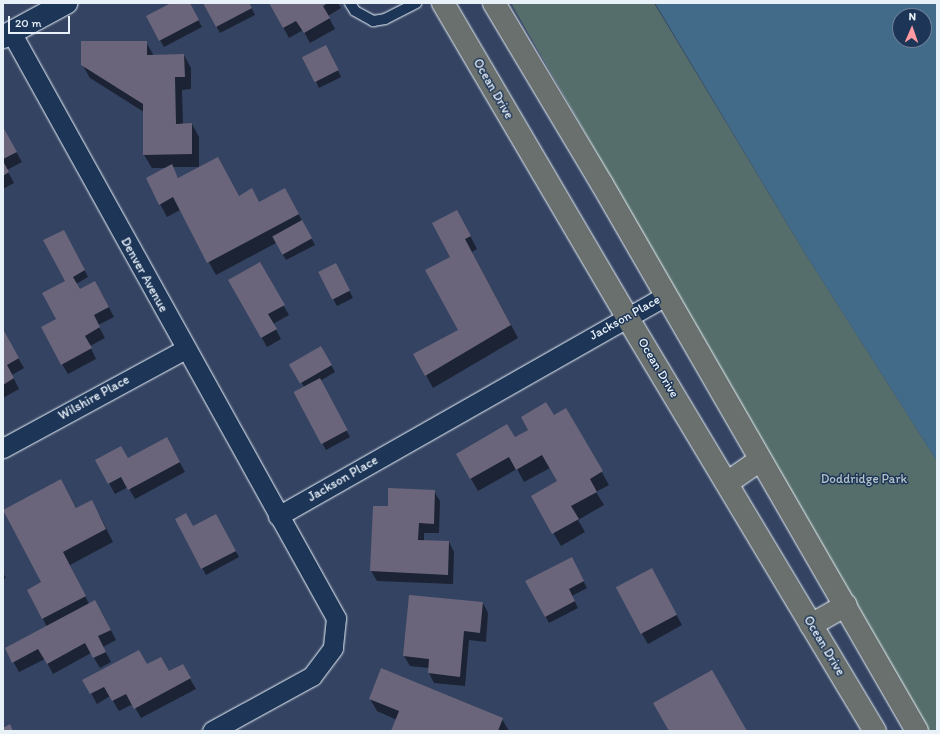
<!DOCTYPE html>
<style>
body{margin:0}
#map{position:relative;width:940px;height:734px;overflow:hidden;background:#344362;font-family:Itim,sans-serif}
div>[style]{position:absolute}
.green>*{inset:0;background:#556e6b}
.water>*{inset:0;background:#426b8a}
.shadow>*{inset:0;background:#0007}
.building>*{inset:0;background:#6a657a;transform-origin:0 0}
.roads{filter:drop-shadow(0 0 1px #e8f1f8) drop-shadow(0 0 1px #e8f1f8)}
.service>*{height:10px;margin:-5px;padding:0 5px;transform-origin:5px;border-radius:5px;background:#1d3557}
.minor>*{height:19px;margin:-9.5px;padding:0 9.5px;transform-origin:9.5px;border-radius:9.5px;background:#1d3557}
.secondary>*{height:22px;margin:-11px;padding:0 11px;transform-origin:11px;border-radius:11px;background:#1d3557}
.primary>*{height:22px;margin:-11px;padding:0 11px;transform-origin:11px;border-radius:11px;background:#6a706d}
span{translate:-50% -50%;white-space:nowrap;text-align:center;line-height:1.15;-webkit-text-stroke:3px #1d3557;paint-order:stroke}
.street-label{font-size:13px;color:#e8f1f8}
.park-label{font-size:13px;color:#b5c3c7}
.frame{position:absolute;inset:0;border:4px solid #e8f1f8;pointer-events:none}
.north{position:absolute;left:892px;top:8px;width:40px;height:40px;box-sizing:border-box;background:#1d3557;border:1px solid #6e8097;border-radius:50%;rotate:2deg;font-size:11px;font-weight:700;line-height:16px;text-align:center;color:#e8f1f8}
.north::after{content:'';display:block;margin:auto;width:14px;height:18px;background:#ff9aa2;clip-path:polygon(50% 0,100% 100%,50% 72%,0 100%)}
.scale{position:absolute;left:8px;top:16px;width:62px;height:18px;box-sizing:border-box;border:2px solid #e8f1f8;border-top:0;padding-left:5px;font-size:12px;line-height:14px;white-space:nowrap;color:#e8f1f8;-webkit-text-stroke:3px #1d3557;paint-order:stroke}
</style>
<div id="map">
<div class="green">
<div style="clip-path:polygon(511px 3px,654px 3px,803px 250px,937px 461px,937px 731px,927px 731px)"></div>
</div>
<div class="water">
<div style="clip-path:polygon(evenodd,655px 3px,937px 3px,937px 461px,803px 250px,655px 3px,900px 16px,924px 16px,924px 40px,900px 40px,900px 16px)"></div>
</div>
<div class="shadow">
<div style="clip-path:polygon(173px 3px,189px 3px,202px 27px,164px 47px,147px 17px)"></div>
<div style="clip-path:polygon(204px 3px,249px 3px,255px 15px,220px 33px)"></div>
<div style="clip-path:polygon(270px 3px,338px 3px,341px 8px,328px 16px,335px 29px,310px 43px,303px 30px,289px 38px)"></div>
<div style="clip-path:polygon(146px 42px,154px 56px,184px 55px,191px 68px,191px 89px,182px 90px,183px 124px,192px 124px,199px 137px,199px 167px,172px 167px,179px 179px,259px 203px,292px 202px,315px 245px,286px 260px,276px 243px,216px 275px,180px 210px,167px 217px,160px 204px,168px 168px,152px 168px,144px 155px,144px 112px,90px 78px,82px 64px)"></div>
<div style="clip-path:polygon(330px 53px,341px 77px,319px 88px,316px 81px)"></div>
<div style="clip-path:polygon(3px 129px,22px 162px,7px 170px,14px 183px,3px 189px)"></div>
<div style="clip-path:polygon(464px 224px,477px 249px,472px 252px,518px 338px,433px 388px,415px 355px,459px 330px,451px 257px)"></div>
<div style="clip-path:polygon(67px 237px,88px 277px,76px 284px,80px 291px,101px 292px,114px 317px,98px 325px,105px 338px,90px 346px,96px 359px,68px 374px,62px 364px,57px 319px,66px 282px)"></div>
<div style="clip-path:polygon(259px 263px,289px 315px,273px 324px,281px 339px,267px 347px,229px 280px)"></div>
<div style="clip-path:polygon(339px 271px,353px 298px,337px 306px,319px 273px)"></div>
<div style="clip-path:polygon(3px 332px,24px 368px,12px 375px,19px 389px,3px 398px)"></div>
<div style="clip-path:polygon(321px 347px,335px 372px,320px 381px,350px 437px,326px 450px,295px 392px,304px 387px,291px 364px)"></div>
<div style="clip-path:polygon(566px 409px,609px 485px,596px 492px,604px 505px,578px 520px,585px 532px,561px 546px,532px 496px,558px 481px,550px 468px,524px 482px,517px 469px,478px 491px,457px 454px,514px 438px)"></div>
<div style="clip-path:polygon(172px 448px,185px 472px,135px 499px,128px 487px,115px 494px,96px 460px,128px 459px)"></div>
<div style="clip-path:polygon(61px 480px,77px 509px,99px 514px,113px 542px,70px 565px,89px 604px,101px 611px,116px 640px,103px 647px,111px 662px,100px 668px,91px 653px,53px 674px,45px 659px,19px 672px,6px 649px,47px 627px,43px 619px,42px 583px)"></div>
<div style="clip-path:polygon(434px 491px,440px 501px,439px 533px,424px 533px,424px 541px,449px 542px,454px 552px,453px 584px,377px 581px,371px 571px,389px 507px)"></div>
<div style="clip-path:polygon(215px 515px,239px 557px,206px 575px,176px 520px,192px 527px)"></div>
<div style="clip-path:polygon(575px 565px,587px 588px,572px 596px,578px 608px,549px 623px,527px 582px)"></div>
<div style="clip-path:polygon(3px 573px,6px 578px,3px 579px)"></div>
<div style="clip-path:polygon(657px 579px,682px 625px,648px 644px,642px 634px)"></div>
<div style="clip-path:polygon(483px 603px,488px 613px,486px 642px,469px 640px,465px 686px,434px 683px,429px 673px,429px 668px,410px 666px,404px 656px)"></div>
<div style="clip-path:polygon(147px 665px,169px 672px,182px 665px,196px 689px,141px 718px,133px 704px,119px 711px,110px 696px,97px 704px,84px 680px)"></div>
<div style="clip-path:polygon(370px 699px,502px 719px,509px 731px,392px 731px,397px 720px,377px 711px)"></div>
</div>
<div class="building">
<div style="clip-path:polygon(171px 3px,190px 3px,199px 20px,159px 41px,146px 16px)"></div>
<div style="clip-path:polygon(203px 3px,249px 3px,252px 8px,216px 27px)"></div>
<div style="clip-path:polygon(269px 3px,328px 3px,323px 6px,330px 18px,304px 33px,296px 21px,283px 28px)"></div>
<div style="clip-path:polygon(81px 41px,147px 41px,147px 55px,184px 54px,185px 77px,175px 77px,176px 124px,192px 123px,192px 154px,143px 155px,143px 104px,81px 65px)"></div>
<div style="left:326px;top:45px;width:28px;height:27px;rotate:63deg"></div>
<div style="clip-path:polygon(3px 127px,17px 152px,3px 159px)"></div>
<div style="clip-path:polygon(218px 157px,239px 196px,252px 188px,259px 202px,285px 188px,299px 214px,207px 263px,173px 197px,159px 205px,146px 178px,172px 164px,178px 178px)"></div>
<div style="clip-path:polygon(3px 161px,9px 172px,3px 176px)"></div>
<div style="clip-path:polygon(457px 210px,471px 236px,465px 239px,511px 325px,425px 376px,413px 354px,458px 330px,425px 270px,450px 257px,432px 223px)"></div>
<div style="left:302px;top:220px;width:21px;height:34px;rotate:61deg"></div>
<div style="clip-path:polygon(64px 230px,85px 270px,73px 277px,80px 289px,95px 281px,109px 307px,94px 315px,100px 327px,85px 336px,92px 348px,61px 365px,41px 327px,56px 319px,42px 293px,65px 281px,43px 240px)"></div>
<div style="clip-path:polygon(260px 262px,285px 305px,268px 314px,277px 329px,261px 338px,228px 280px)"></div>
<div style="left:336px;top:263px;width:31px;height:20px;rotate:63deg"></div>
<div style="clip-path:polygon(3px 329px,19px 358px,7px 365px,14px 378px,3px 385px)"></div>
<div style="left:321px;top:346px;width:22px;height:37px;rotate:60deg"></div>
<div style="left:320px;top:378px;width:59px;height:30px;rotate:62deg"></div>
<div style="clip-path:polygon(546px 402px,554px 415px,566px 408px,603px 471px,590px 479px,597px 492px,571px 506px,579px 519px,552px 534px,531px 496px,557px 481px,542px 455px,516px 470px,509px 457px,470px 479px,456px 454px,507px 424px,515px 437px,528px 430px,521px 417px)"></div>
<div style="clip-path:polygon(167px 437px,180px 462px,128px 490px,121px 477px,108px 484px,95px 460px,121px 446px,128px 458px)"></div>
<div style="clip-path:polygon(61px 479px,76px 508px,92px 500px,106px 529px,63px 552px,86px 596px,42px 619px,27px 590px,41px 582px,3px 510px)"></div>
<div style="clip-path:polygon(388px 488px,435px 490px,434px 524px,419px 523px,418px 540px,449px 541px,448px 575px,370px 571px,373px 506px,388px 506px)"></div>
<div style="clip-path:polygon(186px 513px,193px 526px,216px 514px,236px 551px,201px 569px,175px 519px)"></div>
<div style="clip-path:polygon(572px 557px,584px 581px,569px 589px,575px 601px,545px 617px,525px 581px)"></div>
<div style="left:652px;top:568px;width:53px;height:41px;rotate:62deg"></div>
<div style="clip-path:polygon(409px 595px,483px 602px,480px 633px,464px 631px,460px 677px,428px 673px,429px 659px,403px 656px)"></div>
<div style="clip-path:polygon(95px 600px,111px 630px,98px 636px,106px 652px,93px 658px,85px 643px,47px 664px,38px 649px,12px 663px,5px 648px)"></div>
<div style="clip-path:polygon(139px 650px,147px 664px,161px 657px,169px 671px,183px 664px,191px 678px,134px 709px,126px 694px,112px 701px,104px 687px,90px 694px,82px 680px)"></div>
<div style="clip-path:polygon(381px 668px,503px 718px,498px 731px,391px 731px,399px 711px,369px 699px)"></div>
<div style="clip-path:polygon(712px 670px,747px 731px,669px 731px,653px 703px)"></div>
<div style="clip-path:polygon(10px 724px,13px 731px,3px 731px,3px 728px)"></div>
</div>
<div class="roads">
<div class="service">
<div style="left:350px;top:3px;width:9px;rotate:58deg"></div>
<div style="left:355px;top:11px;width:21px;rotate:29deg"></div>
<div style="left:373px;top:21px;width:12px;rotate:-9deg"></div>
<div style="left:385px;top:19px;width:35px;rotate:-27deg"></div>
</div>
<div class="minor">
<div style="left:11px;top:32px;width:670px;rotate:60.99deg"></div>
<div style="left:336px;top:618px;width:30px;rotate:96deg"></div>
<div style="left:333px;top:648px;width:35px;rotate:127deg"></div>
<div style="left:312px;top:676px;width:114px;rotate:151.2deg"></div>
<div style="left:3px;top:448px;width:207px;rotate:-28.5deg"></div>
<div style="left:278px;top:516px;width:446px;rotate:-29.6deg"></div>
</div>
<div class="secondary">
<div style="left:3px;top:37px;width:72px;rotate:-28.4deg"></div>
</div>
<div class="primary">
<div style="left:443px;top:3px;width:364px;rotate:59.6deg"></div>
<div style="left:627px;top:317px;width:483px;rotate:59.1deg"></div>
<div style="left:494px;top:3px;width:211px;rotate:59.2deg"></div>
<div style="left:602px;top:184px;width:631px;rotate:60.06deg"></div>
<div style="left:727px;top:483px;width:40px;rotate:-34.9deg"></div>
<div style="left:811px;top:625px;width:40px;rotate:-29.7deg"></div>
</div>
</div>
<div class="street-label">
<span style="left:493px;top:89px;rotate:60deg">Ocean Drive</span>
<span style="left:144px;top:275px;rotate:61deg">Denver Avenue</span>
<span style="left:625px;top:318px;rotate:-29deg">Jackson Place</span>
<span style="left:658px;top:368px;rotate:59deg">Ocean Drive</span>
<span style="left:94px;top:398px;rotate:-29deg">Wilshire Place</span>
<span style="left:343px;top:479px;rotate:-30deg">Jackson Place</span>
<span style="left:824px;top:646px;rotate:59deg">Ocean Drive</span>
</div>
<div class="park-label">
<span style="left:864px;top:479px">Doddridge Park</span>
</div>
<div class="frame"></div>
<div class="north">N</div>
<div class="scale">20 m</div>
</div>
